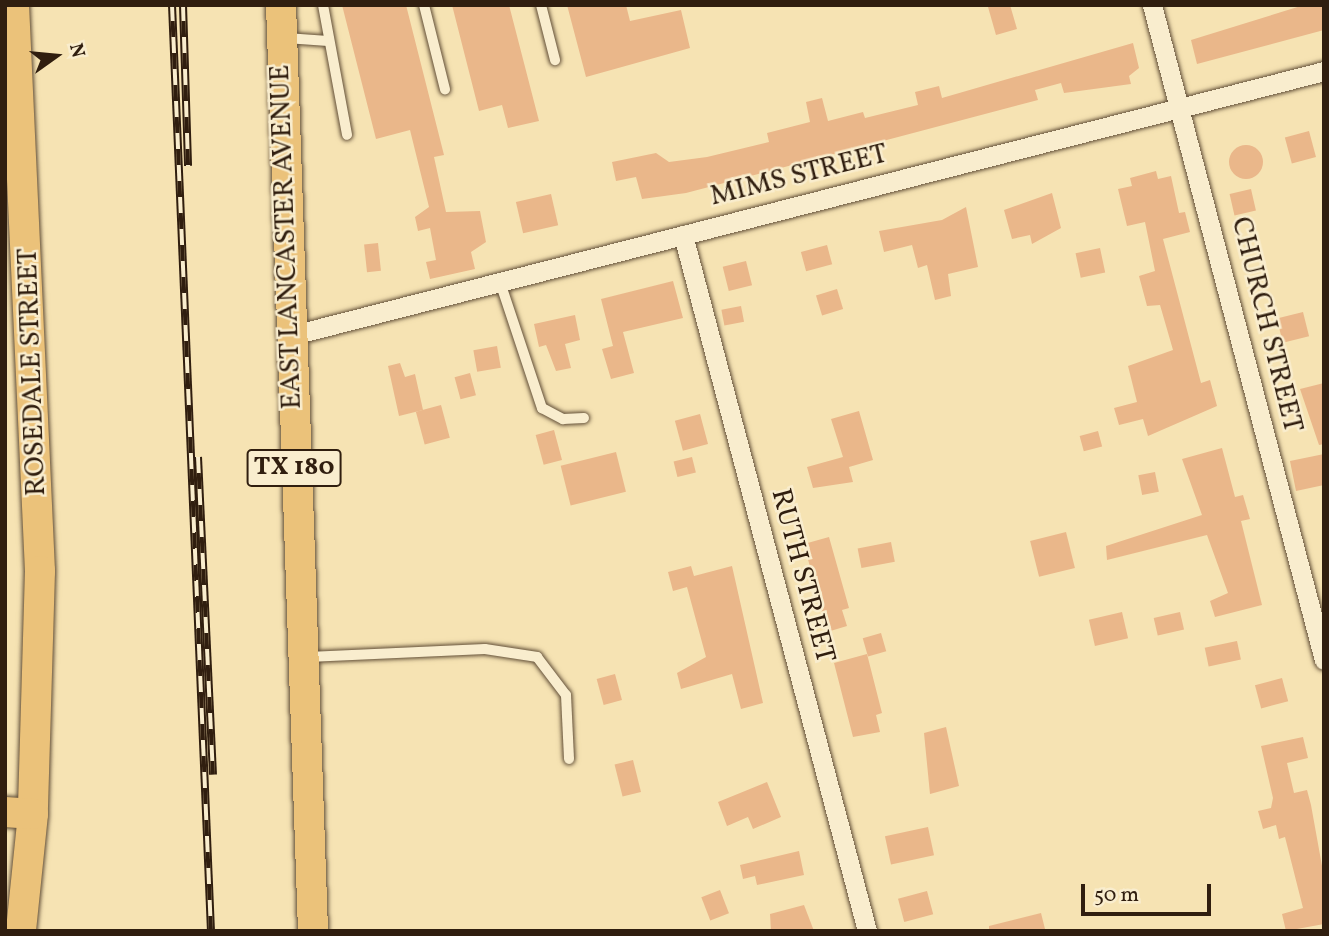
<!DOCTYPE html>
<style>
body{margin:0}
#map{position:relative;width:1329px;height:936px;overflow:hidden;background:#f6e3b3;font-family:Vollkorn,serif}
div>[style]{position:absolute}
.building>*{inset:0;background:#eab78a;transform-origin:0 0}
.round{border-radius:50%}
.roads{filter:drop-shadow(0 0 2px #624f38) drop-shadow(0 0 2px #624f38)}
.service>*{height:10px;margin:-5px;padding:0 5px;transform-origin:5px;border-radius:5px;background:#f9edce}
.minor>*{height:19px;margin:-9.5px;padding:0 9.5px;transform-origin:9.5px;border-radius:9.5px;background:#f9edce}
.primary>*{height:30px;margin:-15px;padding:0 15px;transform-origin:15px;border-radius:15px;background:#ebc27a}
.rail>*{height:8px;margin-top:-4px;transform-origin:0;background:repeating-linear-gradient(90deg,#f9edce 0 16px,#301e0f 0 32px);box-sizing:border-box;border-block:2px solid #301e0f}
span{translate:-50% -50%;white-space:nowrap;text-align:center;line-height:1.15;-webkit-text-stroke:5px #f9edce;paint-order:stroke}
.shield-label span{padding:2px 5px;background:#f9edce;border:2px solid;border-radius:5px;-webkit-text-stroke-width:0}
.shield-label{font-size:26px;color:#301e0f;font-weight:700}
.street-label{font-size:28px;color:#301e0f}
.frame{position:absolute;inset:0;border:7px solid #301e0f;pointer-events:none}
.north{position:absolute;left:21px;top:21px;width:70px;height:70px;-webkit-text-stroke:5px #f9edce;paint-order:stroke;rotate:75deg;font-size:19px;font-weight:700;line-height:28px;text-align:center;color:#301e0f}
.north::after{content:'';display:block;margin:auto;width:24px;height:32px;background:#301e0f;clip-path:polygon(50% 0,100% 100%,50% 72%,0 100%)}
.scale{position:absolute;left:1081px;top:884px;width:130px;height:32px;box-sizing:border-box;border:4px solid #301e0f;border-top:0;padding-left:9px;font-size:21px;line-height:24px;white-space:nowrap;color:#301e0f;-webkit-text-stroke:5px #f9edce;paint-order:stroke}
</style>
<div id="map">
<div class="building">
<div style="clip-path:polygon(342px 5px,406px 5px,444px 155px,434px 157px,446px 212px,480px 211px,486px 242px,471px 252px,475px 269px,430px 279px,426px 262px,436px 260px,430px 228px,418px 231px,415px 217px,429px 207px,410px 130px,376px 139px)"></div>
<div style="clip-path:polygon(452px 5px,509px 5px,539px 121px,508px 128px,502px 105px,479px 111px)"></div>
<div style="clip-path:polygon(567px 5px,626px 5px,630px 21px,681px 10px,690px 48px,586px 77px)"></div>
<div style="clip-path:polygon(996px 5px,1010px 5px,1017px 29px,996px 35px,988px 7px)"></div>
<div style="clip-path:polygon(1304px 5px,1324px 5px,1324px 30px,1197px 64px,1191px 40px)"></div>
<div style="clip-path:polygon(1133px 43px,1139px 68px,1129px 76px,1131px 84px,1064px 93px,1061px 83px,1035px 90px,1038px 100px,686px 193px,642px 199px,636px 177px,616px 181px,612px 162px,656px 153px,669px 162px,707px 157px,769px 142px,767px 133px,810px 122px,806px 102px,822px 98px,828px 121px,863px 112px,865px 118px,918px 105px,915px 92px,939px 86px,942px 98px)"></div>
<div style="left:1309px;top:131px;width:27px;height:25px;rotate:75deg"></div>
<div class="round" style="left:1229px;top:145px;width:34px;height:34px"></div>
<div style="clip-path:polygon(1156px 171px,1158px 179px,1171px 176px,1179px 213px,1185px 212px,1190px 232px,1163px 239px,1201px 383px,1210px 380px,1217px 406px,1148px 436px,1143px 419px,1119px 425px,1114px 408px,1137px 402px,1128px 366px,1173px 350px,1160px 305px,1147px 306px,1139px 276px,1155px 271px,1145px 222px,1127px 226px,1118px 189px,1132px 186px,1130px 178px)"></div>
<div style="left:1251px;top:189px;width:22px;height:22px;rotate:77deg"></div>
<div style="clip-path:polygon(1052px 193px,1061px 228px,1032px 244px,1030px 235px,1012px 239px,1004px 210px)"></div>
<div style="left:551px;top:194px;width:32px;height:36px;rotate:77deg"></div>
<div style="clip-path:polygon(966px 207px,978px 267px,948px 274px,951px 296px,935px 300px,927px 265px,918px 268px,912px 245px,884px 252px,879px 231px,942px 220px)"></div>
<div style="left:378px;top:243px;width:28px;height:14px;rotate:84deg"></div>
<div style="left:827px;top:245px;width:20px;height:27px;rotate:75deg"></div>
<div style="left:1100px;top:248px;width:25px;height:25px;rotate:78deg"></div>
<div style="left:746px;top:261px;width:25px;height:24px;rotate:76deg"></div>
<div style="clip-path:polygon(673px 281px,683px 318px,623px 332px,634px 373px,611px 379px,602px 349px,613px 346px,601px 299px)"></div>
<div style="left:837px;top:289px;width:21px;height:22px;rotate:73deg"></div>
<div style="left:741px;top:306px;width:16px;height:20px;rotate:79deg"></div>
<div style="left:1303px;top:312px;width:25px;height:27px;rotate:76deg"></div>
<div style="clip-path:polygon(575px 315px,580px 340px,565px 344px,571px 368px,556px 371px,546px 345px,539px 347px,534px 324px)"></div>
<div style="left:497px;top:346px;width:22px;height:24px;rotate:80deg"></div>
<div style="clip-path:polygon(400px 363px,405px 377px,415px 374px,423px 410px,399px 416px,388px 366px)"></div>
<div style="left:470px;top:373px;width:23px;height:16px;rotate:75deg"></div>
<div style="clip-path:polygon(1324px 383px,1324px 444px,1319px 445px,1300px 389px)"></div>
<div style="left:441px;top:405px;width:34px;height:26px;rotate:75deg"></div>
<div style="clip-path:polygon(859px 411px,873px 460px,849px 467px,853px 482px,813px 488px,807px 467px,843px 457px,831px 419px)"></div>
<div style="left:700px;top:414px;width:31px;height:26px;rotate:75deg"></div>
<div style="left:554px;top:430px;width:31px;height:19px;rotate:75deg"></div>
<div style="left:1098px;top:431px;width:16px;height:19px;rotate:75deg"></div>
<div style="clip-path:polygon(1222px 448px,1235px 497px,1243px 495px,1250px 519px,1241px 521px,1262px 605px,1215px 617px,1210px 601px,1228px 593px,1207px 535px,1107px 560px,1106px 546px,1202px 515px,1182px 459px)"></div>
<div style="left:616px;top:452px;width:41px;height:57px;rotate:76deg"></div>
<div style="clip-path:polygon(1324px 454px,1324px 485px,1296px 491px,1290px 461px)"></div>
<div style="left:692px;top:457px;width:16px;height:19px;rotate:76deg"></div>
<div style="left:1155px;top:472px;width:20px;height:17px;rotate:79deg"></div>
<div style="left:1066px;top:532px;width:37px;height:37px;rotate:76deg"></div>
<div style="clip-path:polygon(829px 537px,849px 608px,842px 610px,847px 626px,827px 632px,804px 544px)"></div>
<div style="left:891px;top:542px;width:20px;height:34px;rotate:79deg"></div>
<div style="clip-path:polygon(691px 566px,694px 576px,732px 566px,763px 703px,741px 709px,732px 674px,681px 689px,677px 673px,706px 657px,687px 587px,673px 591px,668px 572px)"></div>
<div style="left:1122px;top:612px;width:27px;height:34px;rotate:77deg"></div>
<div style="left:1180px;top:612px;width:18px;height:27px;rotate:77deg"></div>
<div style="left:881px;top:633px;width:19px;height:19px;rotate:74deg"></div>
<div style="left:1237px;top:641px;width:19px;height:33px;rotate:78deg"></div>
<div style="clip-path:polygon(867px 654px,882px 713px,876px 715px,880px 732px,853px 737px,834px 663px)"></div>
<div style="left:615px;top:674px;width:27px;height:19px;rotate:75deg"></div>
<div style="left:1282px;top:678px;width:24px;height:28px;rotate:75deg"></div>
<div style="clip-path:polygon(946px 727px,959px 786px,930px 794px,924px 733px)"></div>
<div style="clip-path:polygon(1303px 737px,1308px 758px,1287px 763px,1294px 793px,1307px 790px,1311px 805px,1324px 877px,1324px 924px,1286px 931px,1282px 914px,1303px 908px,1285px 837px,1279px 839px,1276px 825px,1263px 829px,1258px 811px,1271px 808px,1273px 798px,1261px 746px)"></div>
<div style="left:633px;top:760px;width:33px;height:19px;rotate:76deg"></div>
<div style="clip-path:polygon(767px 782px,781px 817px,753px 829px,748px 817px,727px 826px,718px 802px)"></div>
<div style="left:928px;top:827px;width:29px;height:44px;rotate:78deg"></div>
<div style="clip-path:polygon(799px 851px,804px 875px,757px 885px,755px 876px,743px 879px,740px 865px)"></div>
<div style="left:720px;top:890px;width:25px;height:20px;rotate:69deg"></div>
<div style="left:927px;top:891px;width:24px;height:30px;rotate:75deg"></div>
<div style="clip-path:polygon(804px 905px,814px 931px,771px 931px,770px 914px)"></div>
<div style="clip-path:polygon(1041px 913px,1045px 929px,989px 931px,989px 926px)"></div>
</div>
<div class="roads">
<div class="service">
<div style="left:323px;top:5px;width:132px;rotate:79.5deg"></div>
<div style="left:424px;top:5px;width:87px;rotate:76deg"></div>
<div style="left:541px;top:5px;width:57px;rotate:75.7deg"></div>
<div style="left:286px;top:38px;width:42px;rotate:4.1deg"></div>
<div style="left:500px;top:282px;width:133px;rotate:71.6deg"></div>
<div style="left:542px;top:408px;width:24px;rotate:28deg"></div>
<div style="left:563px;top:419px;width:21px;rotate:-3deg"></div>
<div style="left:308px;top:657px;width:177px;rotate:-2.6deg"></div>
<div style="left:485px;top:649px;width:53px;rotate:8.7deg"></div>
<div style="left:537px;top:657px;width:48px;rotate:52.7deg"></div>
<div style="left:566px;top:695px;width:64px;rotate:87.3deg"></div>
</div>
<div class="minor">
<div style="left:1152px;top:5px;width:677px;rotate:75.29deg"></div>
<div style="left:683px;top:235px;width:720px;rotate:75.19deg"></div>
<div style="left:289px;top:336px;width:1068px;rotate:-14.36deg"></div>
</div>
<div class="primary">
<div style="left:14px;top:5px;width:567px;rotate:87.37deg"></div>
<div style="left:40px;top:571px;width:243px;rotate:91.7deg"></div>
<div style="left:33px;top:814px;width:118px;rotate:95.9deg"></div>
<div style="left:281px;top:5px;width:927px;rotate:88.02deg"></div>
<div style="left:5px;top:812px;width:28px;rotate:4deg"></div>
</div>
</div>
<div class="rail">
<div style="left:172px;top:5px;width:927px;rotate:87.59deg"></div>
<div style="left:183px;top:5px;width:161px;rotate:88.2deg"></div>
<div style="left:198px;top:457px;width:318px;rotate:87.3deg"></div>
</div>
<div class="shield-label">
<span style="left:294px;top:468px">TX 180</span>
</div>
<div class="street-label">
<span style="left:799px;top:176px;rotate:-14deg">MIMS STREET</span>
<span style="left:287px;top:237px;rotate:-92deg">EAST LANCASTER AVENUE</span>
<span style="left:1266px;top:325px;rotate:76deg">CHURCH STREET</span>
<span style="left:33px;top:372px;rotate:-92deg">ROSEDALE STREET</span>
<span style="left:802px;top:576px;rotate:75deg">RUTH STREET</span>
</div>
<div class="frame"></div>
<div class="north">N</div>
<div class="scale">50 m</div>
</div>
